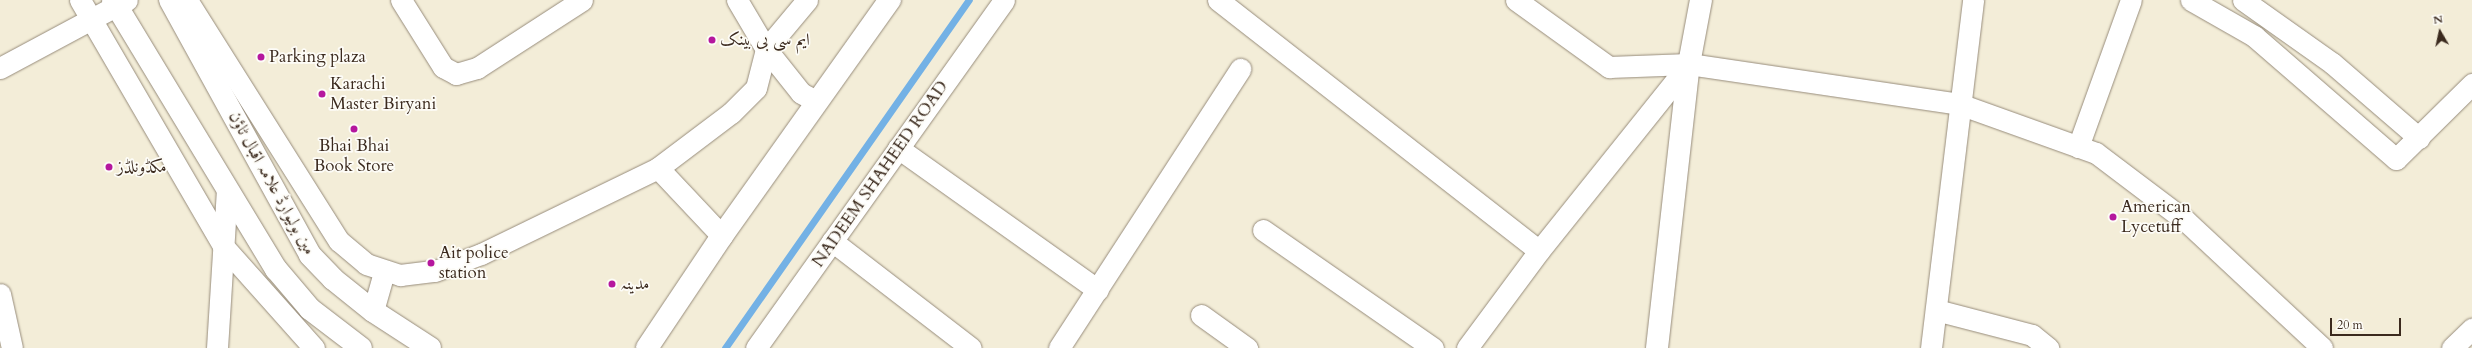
<!DOCTYPE html>
<meta charset="utf-8">
<style>
body{margin:0}
#map{position:relative;width:2472px;height:348px;overflow:hidden;background:#f3edd8;font-family:Cardo,Amiri,serif}
div>[style]{position:absolute}
.stream>*{height:7px;margin:-3.5px;padding:0 3.5px;transform-origin:3.5px;border-radius:3.5px;background:#73b1e5}
.roads{filter:drop-shadow(0 0 1px #978c7b) drop-shadow(0 0 1px #978c7b)}
.minor>*{height:21px;margin:-10.5px;padding:0 10.5px;transform-origin:10.5px;border-radius:10.5px;background:#fff}
.tertiary>*{height:22px;margin:-11px;padding:0 11px;transform-origin:11px;border-radius:11px;background:#fff}
.secondary>*{height:22px;margin:-11px;padding:0 11px;transform-origin:11px;border-radius:11px;background:#fff}
.dots>*{width:11px;height:11px;translate:-50% -50%;box-sizing:border-box;border:2px solid #fdfcf7;border-radius:50%}
span{translate:-50% -50%;white-space:nowrap;text-align:center;line-height:1.15;-webkit-text-stroke:3.5px #fdfcf7;paint-order:stroke}
.poi-label{font-size:17px;color:#3b2a1e}
.left{translate:0 -50%;text-align:left}
.street-label{font-size:17px;color:#3b2a1e}
.north{position:absolute;left:2420px;top:12px;width:40px;height:40px;-webkit-text-stroke:3px #fdfcf7;paint-order:stroke;rotate:351deg;font-size:11px;font-weight:700;line-height:16px;text-align:center;color:#3b2a1e}
.north::after{content:'';display:block;margin:auto;width:14px;height:18px;background:#3b2a1e;clip-path:polygon(50% 0,100% 100%,50% 72%,0 100%)}
.scale{position:absolute;left:2330px;top:318px;width:71px;height:18px;box-sizing:border-box;border:2px solid #3b2a1e;border-top:0;padding-left:5px;font-size:12px;line-height:14px;white-space:nowrap;color:#3b2a1e;-webkit-text-stroke:3px #fdfcf7;paint-order:stroke}
</style>
<div id="map">
<div class="stream">
<div style="left:725px;top:348px;width:425px;rotate:-55deg"></div>
</div>
<div class="roads">
<div class="minor">
<div style="left:80px;top:0;width:285px;rotate:59.8deg"></div>
<div style="left:223px;top:246px;width:137px;rotate:48.3deg"></div>
<div style="left:187px;top:0;width:285px;rotate:57.8deg"></div>
<div style="left:339px;top:241px;width:35px;rotate:40deg"></div>
<div style="left:366px;top:264px;width:36px;rotate:18deg"></div>
<div style="left:400px;top:275px;width:35px;rotate:-7deg"></div>
<div style="left:435px;top:271px;width:49px;rotate:-20.3deg"></div>
<div style="left:481px;top:254px;width:197px;rotate:-25.9deg"></div>
<div style="left:658px;top:168px;width:91px;rotate:-37deg"></div>
<div style="left:731px;top:113px;width:35px;rotate:-45deg"></div>
<div style="left:756px;top:88px;width:40px;rotate:-75.6deg"></div>
<div style="left:766px;top:49px;width:64px;rotate:-50.1deg"></div>
<div style="left:401px;top:0;width:79px;rotate:57.9deg"></div>
<div style="left:443px;top:67px;width:15px;rotate:28deg"></div>
<div style="left:456px;top:74px;width:22px;rotate:-16deg"></div>
<div style="left:477px;top:68px;width:125px;rotate:-32.9deg"></div>
<div style="left:737px;top:0;width:57px;rotate:59.4deg"></div>
<div style="left:766px;top:49px;width:56px;rotate:51.5deg"></div>
<div style="left:801px;top:93px;width:17px;rotate:28deg"></div>
<div style="left:1218px;top:0;width:407px;rotate:38deg"></div>
<div style="left:1516px;top:0;width:115px;rotate:35.8deg"></div>
<div style="left:1609px;top:67px;width:80px;rotate:-2.1deg"></div>
<div style="left:1689px;top:64px;width:273px;rotate:8.4deg"></div>
<div style="left:1959px;top:104px;width:145px;rotate:19.7deg"></div>
<div style="left:2096px;top:153px;width:113px;rotate:37.1deg"></div>
<div style="left:2186px;top:221px;width:186px;rotate:43deg"></div>
<div style="left:2191px;top:0;width:73px;rotate:29.7deg"></div>
<div style="left:2254px;top:36px;width:188px;rotate:40.9deg"></div>
<div style="left:2396px;top:159px;width:107px;rotate:-44.6deg"></div>
<div style="left:2243px;top:0;width:109px;rotate:35.3deg"></div>
<div style="left:2332px;top:63px;width:115px;rotate:40.8deg"></div>
<div style="left:0;top:68px;width:144px;rotate:-28.2deg"></div>
<div style="left:2078px;top:147px;width:156px;rotate:-70.2deg"></div>
<div style="left:898px;top:148px;width:245px;rotate:35.4deg"></div>
<div style="left:658px;top:168px;width:93px;rotate:46.7deg"></div>
<div style="left:1263px;top:230px;width:207px;rotate:34.8deg"></div>
<div style="left:832px;top:241px;width:175px;rotate:37.6deg"></div>
<div style="left:0;top:294px;width:55px;rotate:77.5deg"></div>
<div style="left:1936px;top:310px;width:99px;rotate:14.6deg"></div>
<div style="left:2032px;top:335px;width:21px;rotate:39deg"></div>
<div style="left:373px;top:311px;width:41px;rotate:-74.2deg"></div>
<div style="left:1201px;top:315px;width:57px;rotate:35.7deg"></div>
<div style="left:217px;top:348px;width:159px;rotate:-86.4deg"></div>
<div style="left:756px;top:348px;width:427px;rotate:-54.5deg"></div>
<div style="left:1059px;top:348px;width:333px;rotate:-57deg"></div>
<div style="left:1467px;top:348px;width:121px;rotate:-53.4deg"></div>
<div style="left:1539px;top:251px;width:240px;rotate:-51.3deg"></div>
<div style="left:1931px;top:348px;width:351px;rotate:-83.1deg"></div>
<div style="left:2452px;top:348px;width:28px;rotate:-44deg"></div>
</div>
<div class="tertiary">
<div style="left:1657px;top:348px;width:286px;rotate:-83.6deg"></div>
<div style="left:1689px;top:64px;width:65px;rotate:-79.4deg"></div>
</div>
<div class="secondary">
<div style="left:113px;top:0;width:315px;rotate:58.8deg"></div>
<div style="left:276px;top:269px;width:52px;rotate:49.6deg"></div>
<div style="left:310px;top:309px;width:64px;rotate:37.4deg"></div>
<div style="left:170px;top:0;width:291px;rotate:61.2deg"></div>
<div style="left:310px;top:255px;width:33px;rotate:46deg"></div>
<div style="left:333px;top:279px;width:51px;rotate:38.7deg"></div>
<div style="left:373px;top:311px;width:68px;rotate:33deg"></div>
<div style="left:647px;top:348px;width:135px;rotate:-56.2deg"></div>
<div style="left:722px;top:236px;width:290px;rotate:-54.6deg"></div>
</div>
</div>
<div class="dots">
<div style="left:712px;top:40px;background:#b5179e"></div>
<div style="left:261px;top:57px;background:#b5179e"></div>
<div style="left:322px;top:94px;background:#b5179e"></div>
<div style="left:354px;top:129px;background:#b5179e"></div>
<div style="left:109px;top:167px;background:#b5179e"></div>
<div style="left:2113px;top:217px;background:#b5179e"></div>
<div style="left:431px;top:263px;background:#b5179e"></div>
<div style="left:612px;top:284px;background:#b5179e"></div>
</div>
<div class="poi-label">
<span class="left" style="left:720px;top:40px">ایم سی بی بینک</span>
<span class="left" style="left:269px;top:57px">Parking plaza</span>
<span class="left" style="left:330px;top:94px">Karachi<br>Master Biryani</span>
<span style="left:354px;top:156px">Bhai Bhai<br>Book Store</span>
<span class="left" style="left:117px;top:167px">مکڈونلڈز</span>
<span class="left" style="left:2121px;top:217px">American<br>Lycetuff</span>
<span class="left" style="left:439px;top:263px">Ait police<br>station</span>
<span class="left" style="left:620px;top:284px">مدینہ</span>
</div>
<div class="street-label">
<span style="left:880px;top:174px;rotate:-55deg">NADEEM SHAHEED ROAD</span>
<span style="left:272px;top:183px;rotate:61deg">مین بولیوارڈ علامہ اقبال ٹاؤن</span>
</div>
<div class="north">N</div>
<div class="scale">20 m</div>
</div>
